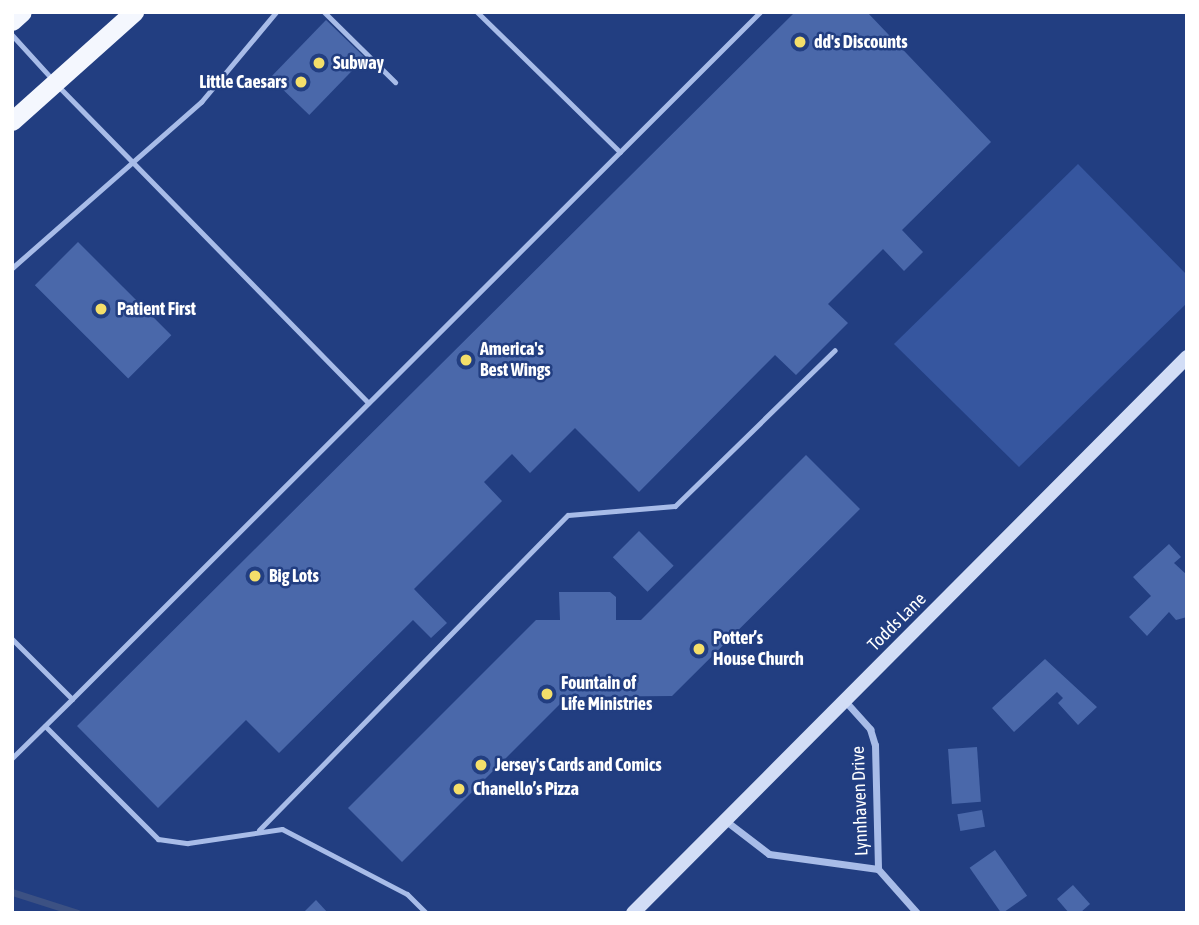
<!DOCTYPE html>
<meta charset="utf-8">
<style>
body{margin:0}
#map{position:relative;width:1199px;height:925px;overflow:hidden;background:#223e81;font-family:"Asap Condensed",sans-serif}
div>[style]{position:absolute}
.green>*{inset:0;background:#36569f}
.stream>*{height:7px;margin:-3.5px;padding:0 3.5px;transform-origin:3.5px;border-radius:3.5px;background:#3c5183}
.building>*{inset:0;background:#4a68aa;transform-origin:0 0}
.service>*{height:5px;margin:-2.5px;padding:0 2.5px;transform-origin:2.5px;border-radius:2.5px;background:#a8bce8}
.minor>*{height:7px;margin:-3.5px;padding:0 3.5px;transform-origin:3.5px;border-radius:3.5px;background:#a8bce8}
.secondary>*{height:14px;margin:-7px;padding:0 7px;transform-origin:7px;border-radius:7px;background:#d2ddf6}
.trunk>*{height:19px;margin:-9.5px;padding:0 9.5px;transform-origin:9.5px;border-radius:9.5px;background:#f4f7fe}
.dots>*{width:19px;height:19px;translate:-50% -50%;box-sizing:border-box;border:4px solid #223e81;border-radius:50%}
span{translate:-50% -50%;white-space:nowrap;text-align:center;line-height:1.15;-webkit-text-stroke:5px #223e81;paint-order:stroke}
.poi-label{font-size:18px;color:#fff;font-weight:700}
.left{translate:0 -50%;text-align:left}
.right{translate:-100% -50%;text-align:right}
.street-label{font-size:18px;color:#fff}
.frame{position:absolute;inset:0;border:14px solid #fff;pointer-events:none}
</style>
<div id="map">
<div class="green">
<div style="clip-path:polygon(1078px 164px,1187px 275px,1187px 303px,1019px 467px,894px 344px)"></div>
</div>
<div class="stream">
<div style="left:12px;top:892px;width:69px;rotate:17.7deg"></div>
</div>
<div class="building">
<div style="clip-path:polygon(795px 12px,867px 12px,991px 142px,902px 230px,923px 252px,904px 271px,883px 249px,828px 304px,848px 323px,796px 375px,775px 355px,639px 492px,575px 428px,530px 473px,512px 454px,484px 482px,502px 501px,414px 589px,447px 623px,431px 638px,413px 620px,279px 753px,246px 720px,158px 808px,77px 726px)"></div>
<div style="left:326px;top:20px;width:54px;height:80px;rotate:44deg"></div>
<div style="left:78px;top:242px;width:132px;height:61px;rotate:45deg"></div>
<div style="clip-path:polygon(806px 455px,860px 509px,672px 696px,567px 697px,402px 862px,348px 808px,536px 620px,560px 620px,559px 592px,610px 592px,616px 597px,616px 620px,641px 620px)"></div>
<div style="left:639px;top:531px;width:49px;height:37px;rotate:45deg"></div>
<div style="clip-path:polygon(1169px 544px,1181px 557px,1174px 563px,1187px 575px,1187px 617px,1176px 620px,1169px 612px,1147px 636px,1129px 617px,1151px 596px,1133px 577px)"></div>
<div style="clip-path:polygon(1045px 659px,1097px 707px,1078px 725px,1058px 703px,1063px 698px,1057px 692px,1014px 732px,992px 708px)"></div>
<div style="left:977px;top:747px;width:55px;height:29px;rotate:86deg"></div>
<div style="left:982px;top:810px;width:17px;height:25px;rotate:80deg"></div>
<div style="left:995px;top:850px;width:56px;height:31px;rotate:55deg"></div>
<div style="clip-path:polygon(1073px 885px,1090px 904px,1080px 913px,1069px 913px,1057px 899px)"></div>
<div style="clip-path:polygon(316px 900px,328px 913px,303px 913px)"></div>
</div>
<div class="service">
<div style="left:324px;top:12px;width:100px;rotate:44.6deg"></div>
<div style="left:477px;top:12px;width:200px;rotate:44.4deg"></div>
<div style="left:12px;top:35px;width:59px;rotate:47.7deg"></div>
<div style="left:59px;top:87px;width:442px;rotate:45.6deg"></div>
<div style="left:12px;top:268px;width:252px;rotate:-41.3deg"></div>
<div style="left:201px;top:102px;width:117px;rotate:-50.2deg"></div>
<div style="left:12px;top:639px;width:85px;rotate:45deg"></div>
<div style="left:72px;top:699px;width:972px;rotate:-44.96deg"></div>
<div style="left:45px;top:726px;width:160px;rotate:45deg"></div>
<div style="left:158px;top:839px;width:30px;rotate:8deg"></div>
<div style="left:188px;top:843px;width:95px;rotate:-8.5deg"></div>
<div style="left:282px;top:829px;width:141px;rotate:27.5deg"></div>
<div style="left:407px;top:894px;width:27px;rotate:45deg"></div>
<div style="left:12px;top:758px;width:84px;rotate:-44.5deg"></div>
<div style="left:259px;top:830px;width:441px;rotate:-45.6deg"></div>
<div style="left:568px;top:515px;width:107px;rotate:-4.8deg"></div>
<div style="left:675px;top:506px;width:223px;rotate:-44.3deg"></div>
</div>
<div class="minor">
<div style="left:845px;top:701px;width:38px;rotate:48deg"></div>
<div style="left:870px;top:729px;width:17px;rotate:73deg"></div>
<div style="left:875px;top:745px;width:124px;rotate:88.6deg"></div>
<div style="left:726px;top:821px;width:54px;rotate:37.5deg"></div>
<div style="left:769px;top:854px;width:110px;rotate:7.8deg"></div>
<div style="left:878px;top:869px;width:59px;rotate:48.4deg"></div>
</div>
<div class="secondary">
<div style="left:633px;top:913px;width:785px;rotate:-45.1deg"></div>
</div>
<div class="trunk">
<div style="left:12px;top:21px;width:13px;rotate:-42deg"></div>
<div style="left:12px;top:121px;width:164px;rotate:-41.8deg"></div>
</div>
<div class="dots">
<div style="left:800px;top:42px;background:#f4df6a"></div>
<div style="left:319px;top:63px;background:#f4df6a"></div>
<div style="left:301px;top:82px;background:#f4df6a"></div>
<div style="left:101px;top:309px;background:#f4df6a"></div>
<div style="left:466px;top:360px;background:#f4df6a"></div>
<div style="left:255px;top:576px;background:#f4df6a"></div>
<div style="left:699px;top:649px;background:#f4df6a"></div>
<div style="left:547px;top:694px;background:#f4df6a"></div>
<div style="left:481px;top:765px;background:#f4df6a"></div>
<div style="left:459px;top:789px;background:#f4df6a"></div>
</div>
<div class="poi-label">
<span class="left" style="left:814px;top:42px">dd's Discounts</span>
<span class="left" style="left:333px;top:63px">Subway</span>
<span class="right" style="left:287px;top:82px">Little Caesars</span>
<span class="left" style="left:117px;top:309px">Patient First</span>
<span class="left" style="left:480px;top:360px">America's<br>Best Wings</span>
<span class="left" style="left:269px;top:576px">Big Lots</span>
<span class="left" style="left:713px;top:649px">Potter’s<br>House Church</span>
<span class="left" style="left:561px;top:694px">Fountain of<br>Life Ministries</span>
<span class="left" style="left:495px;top:765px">Jersey's Cards and Comics</span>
<span class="left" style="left:473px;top:789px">Chanello’s Pizza</span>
</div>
<div class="street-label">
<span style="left:897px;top:622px;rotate:-45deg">Todds Lane</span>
<span style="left:860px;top:801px;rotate:-92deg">Lynnhaven Drive</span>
</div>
<div class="frame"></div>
</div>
